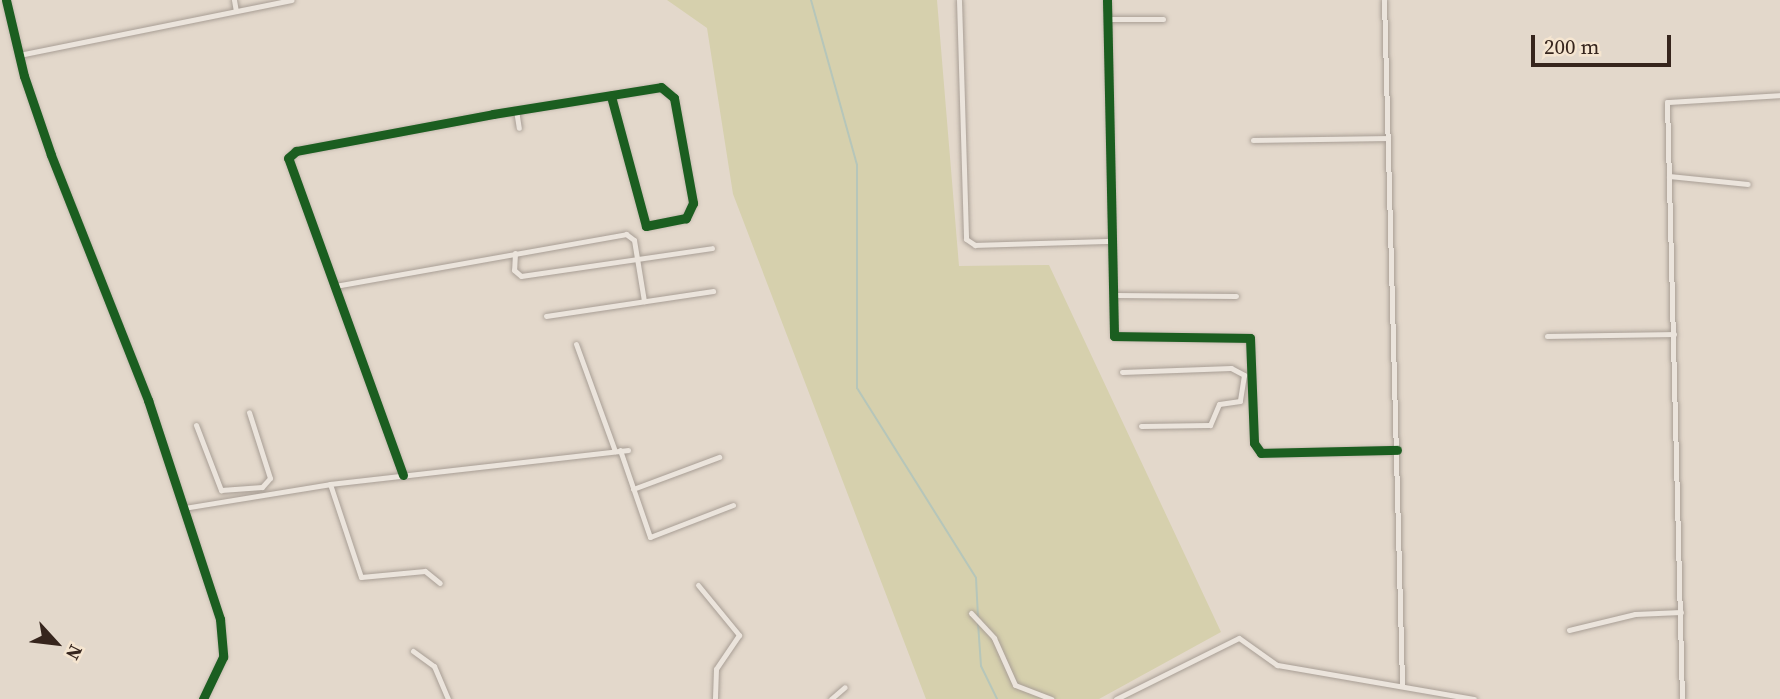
<!DOCTYPE html>
<style>
body{margin:0}
#map{position:relative;width:1780px;height:699px;overflow:hidden;background:#e3d8cb;font-family:"Source Serif 4",serif}
div>[style]{position:absolute}
.green>*{inset:0;background:#d6d0ad}
.stream>*{height:2px;margin:-1px;padding:0 1px;transform-origin:1px;border-radius:1px;background:#b6c6ba}
.roads{filter:drop-shadow(0 0 2px #a89e95) drop-shadow(0 0 2px #a89e95)}
.minor>*{height:5px;margin:-2.5px;padding:0 2.5px;transform-origin:2.5px;border-radius:2.5px;background:#ebe4dc}
.cycleway>*{height:9px;margin:-4.5px;padding:0 4.5px;transform-origin:4.5px;border-radius:4.5px;background:#1b5e20}
span{translate:-50% -50%;white-space:nowrap;text-align:center;line-height:1.15;-webkit-text-stroke:7px #f5e5d0;paint-order:stroke}
.north{position:absolute;left:21px;top:608px;width:70px;height:70px;-webkit-text-stroke:5px #f5e5d0;paint-order:stroke;rotate:117deg;font-size:19px;font-weight:700;line-height:28px;text-align:center;color:#36251d}
.north::after{content:'';display:block;margin:auto;width:24px;height:32px;background:#36251d;clip-path:polygon(50% 0,100% 100%,50% 72%,0 100%)}
.scale{position:absolute;left:1531px;top:35px;width:140px;height:32px;box-sizing:border-box;border:4px solid #36251d;border-top:0;padding-left:9px;font-size:21px;line-height:24px;white-space:nowrap;color:#36251d;-webkit-text-stroke:5px #f5e5d0;paint-order:stroke}
</style>
<div id="map">
<div class="green">
<div style="clip-path:polygon(667px 0,937px 0,959px 266px,1049px 265px,1221px 632px,1099px 699px,926px 699px,733px 194px,707px 28px)"></div>
</div>
<div class="stream">
<div style="left:811px;top:0;width:171px;rotate:74.4deg"></div>
<div style="left:857px;top:165px;width:223px;rotate:90deg"></div>
<div style="left:857px;top:388px;width:224px;rotate:57.9deg"></div>
<div style="left:976px;top:578px;width:40px;rotate:87.1deg"></div>
<div style="left:978px;top:623px;width:43px;rotate:86deg"></div>
<div style="left:981px;top:666px;width:37px;rotate:64deg"></div>
</div>
<div class="roads">
<div class="minor">
<div style="left:6px;top:0;width:78px;rotate:76.7deg"></div>
<div style="left:24px;top:76px;width:83px;rotate:71.1deg"></div>
<div style="left:51px;top:155px;width:264px;rotate:68.4deg"></div>
<div style="left:148px;top:400px;width:231px;rotate:71.8deg"></div>
<div style="left:220px;top:619px;width:38px;rotate:85deg"></div>
<div style="left:223px;top:657px;width:47px;rotate:115.5deg"></div>
<div style="left:234px;top:0;width:11px;rotate:80deg"></div>
<div style="left:959px;top:0;width:239px;rotate:88.3deg"></div>
<div style="left:966px;top:239px;width:11px;rotate:34deg"></div>
<div style="left:975px;top:245px;width:137px;rotate:-1.7deg"></div>
<div style="left:1107px;top:0;width:336px;rotate:88.8deg"></div>
<div style="left:1114px;top:336px;width:136px;rotate:0.8deg"></div>
<div style="left:1250px;top:338px;width:105px;rotate:87.8deg"></div>
<div style="left:1254px;top:443px;width:12px;rotate:55deg"></div>
<div style="left:1261px;top:453px;width:136px;rotate:-1.3deg"></div>
<div style="left:1384px;top:0;width:685px;rotate:88.49deg"></div>
<div style="left:1107px;top:19px;width:56px"></div>
<div style="left:19px;top:55px;width:278px;rotate:-11.4deg"></div>
<div style="left:516px;top:110px;width:18px;rotate:81deg"></div>
<div style="left:1253px;top:140px;width:135px;rotate:-0.8deg"></div>
<div style="left:1669px;top:176px;width:79px;rotate:5.8deg"></div>
<div style="left:515px;top:253px;width:17px;rotate:93deg"></div>
<div style="left:514px;top:270px;width:9px;rotate:41deg"></div>
<div style="left:521px;top:276px;width:193px;rotate:-8.3deg"></div>
<div style="left:335px;top:286px;width:296px;rotate:-10.1deg"></div>
<div style="left:626px;top:234px;width:10px;rotate:37deg"></div>
<div style="left:634px;top:240px;width:62px;rotate:80.7deg"></div>
<div style="left:1113px;top:295px;width:123px;rotate:0.5deg"></div>
<div style="left:546px;top:316px;width:169px;rotate:-8.5deg"></div>
<div style="left:1547px;top:336px;width:127px;rotate:-0.9deg"></div>
<div style="left:576px;top:344px;width:114px;rotate:70deg"></div>
<div style="left:1122px;top:372px;width:109px;rotate:-2.1deg"></div>
<div style="left:1231px;top:368px;width:15px;rotate:28deg"></div>
<div style="left:1244px;top:375px;width:26px;rotate:99deg"></div>
<div style="left:1240px;top:401px;width:21px;rotate:172deg"></div>
<div style="left:1219px;top:404px;width:23px;rotate:113deg"></div>
<div style="left:1210px;top:425px;width:69px;rotate:179.2deg"></div>
<div style="left:196px;top:425px;width:70px;rotate:69deg"></div>
<div style="left:221px;top:490px;width:41px;rotate:-4.2deg"></div>
<div style="left:262px;top:487px;width:12px;rotate:-48deg"></div>
<div style="left:270px;top:478px;width:69px;rotate:-107.7deg"></div>
<div style="left:620px;top:450px;width:92px;rotate:71deg"></div>
<div style="left:650px;top:537px;width:89px;rotate:-21.1deg"></div>
<div style="left:403px;top:475px;width:337px;rotate:-109.9deg"></div>
<div style="left:288px;top:158px;width:11px;rotate:-41deg"></div>
<div style="left:296px;top:151px;width:200px;rotate:-10.6deg"></div>
<div style="left:493px;top:114px;width:170px;rotate:-9.1deg"></div>
<div style="left:661px;top:87px;width:17px;rotate:40deg"></div>
<div style="left:674px;top:98px;width:107px;rotate:79.7deg"></div>
<div style="left:693px;top:203px;width:17px;rotate:115deg"></div>
<div style="left:686px;top:218px;width:41px;rotate:168.7deg"></div>
<div style="left:646px;top:226px;width:135px;rotate:-105.1deg"></div>
<div style="left:330px;top:484px;width:98px;rotate:71.6deg"></div>
<div style="left:361px;top:577px;width:64px;rotate:-5.4deg"></div>
<div style="left:425px;top:571px;width:19px;rotate:39deg"></div>
<div style="left:633px;top:489px;width:92px;rotate:-20.4deg"></div>
<div style="left:184px;top:508px;width:148px;rotate:-9.3deg"></div>
<div style="left:330px;top:484px;width:300px;rotate:-6.5deg"></div>
<div style="left:698px;top:585px;width:65px;rotate:50.6deg"></div>
<div style="left:739px;top:635px;width:41px;rotate:124.1deg"></div>
<div style="left:716px;top:669px;width:30px;rotate:92deg"></div>
<div style="left:971px;top:613px;width:34px;rotate:47deg"></div>
<div style="left:994px;top:638px;width:51px;rotate:65.9deg"></div>
<div style="left:1015px;top:685px;width:39px;rotate:21deg"></div>
<div style="left:1569px;top:630px;width:68px;rotate:-13.6deg"></div>
<div style="left:1635px;top:614px;width:46px;rotate:-2.5deg"></div>
<div style="left:413px;top:651px;width:26px;rotate:36deg"></div>
<div style="left:434px;top:666px;width:36px;rotate:67deg"></div>
<div style="left:831px;top:699px;width:18px;rotate:-41deg"></div>
<div style="left:1116px;top:699px;width:137px;rotate:-26.4deg"></div>
<div style="left:1239px;top:638px;width:47px;rotate:35.4deg"></div>
<div style="left:1277px;top:665px;width:200px;rotate:9.8deg"></div>
<div style="left:1682px;top:699px;width:597px;rotate:-91.44deg"></div>
<div style="left:1667px;top:102px;width:113px;rotate:-3.5deg"></div>
</div>
</div>
<div class="cycleway">
<div style="left:6px;top:0;width:78px;rotate:76.7deg"></div>
<div style="left:24px;top:76px;width:83px;rotate:71.1deg"></div>
<div style="left:51px;top:155px;width:264px;rotate:68.4deg"></div>
<div style="left:148px;top:400px;width:231px;rotate:71.8deg"></div>
<div style="left:220px;top:619px;width:38px;rotate:85deg"></div>
<div style="left:223px;top:657px;width:47px;rotate:115.5deg"></div>
<div style="left:1107px;top:0;width:336px;rotate:88.8deg"></div>
<div style="left:1114px;top:336px;width:136px;rotate:0.8deg"></div>
<div style="left:1250px;top:338px;width:105px;rotate:87.8deg"></div>
<div style="left:1254px;top:443px;width:12px;rotate:55deg"></div>
<div style="left:1261px;top:453px;width:136px;rotate:-1.3deg"></div>
<div style="left:403px;top:475px;width:337px;rotate:-109.9deg"></div>
<div style="left:288px;top:158px;width:11px;rotate:-41deg"></div>
<div style="left:296px;top:151px;width:200px;rotate:-10.6deg"></div>
<div style="left:493px;top:114px;width:170px;rotate:-9.1deg"></div>
<div style="left:661px;top:87px;width:17px;rotate:40deg"></div>
<div style="left:674px;top:98px;width:107px;rotate:79.7deg"></div>
<div style="left:693px;top:203px;width:17px;rotate:115deg"></div>
<div style="left:686px;top:218px;width:41px;rotate:168.7deg"></div>
<div style="left:646px;top:226px;width:135px;rotate:-105.1deg"></div>
</div>
<div class="north">N</div>
<div class="scale">200 m</div>
</div>
